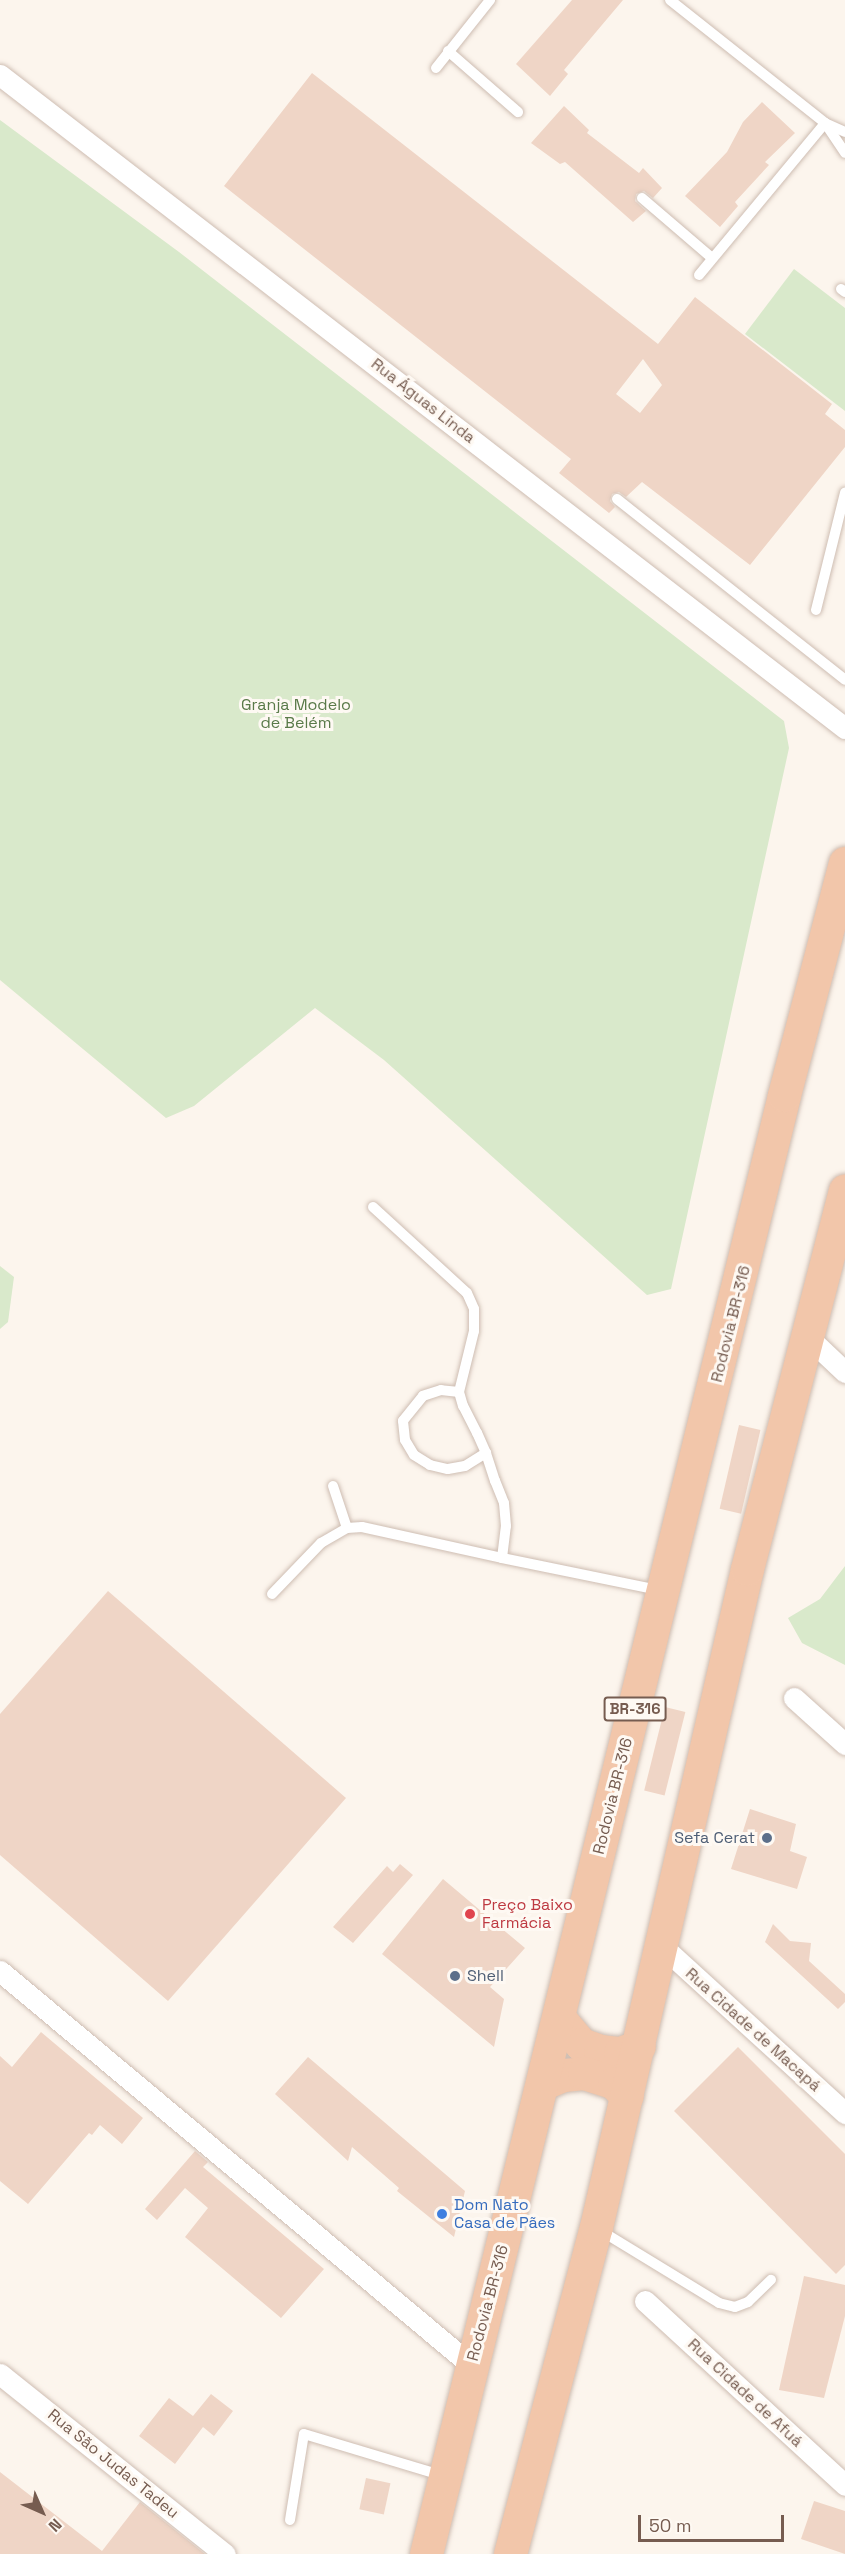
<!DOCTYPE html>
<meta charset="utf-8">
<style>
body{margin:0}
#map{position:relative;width:845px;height:2554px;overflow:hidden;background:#fcf5ed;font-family:"Space Grotesk",sans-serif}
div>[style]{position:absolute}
.green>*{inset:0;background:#d9e9cb}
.building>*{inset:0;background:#efd5c6;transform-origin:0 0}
.roads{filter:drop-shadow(0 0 2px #cebdb2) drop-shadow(0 0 2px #cebdb2)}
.service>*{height:10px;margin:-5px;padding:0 5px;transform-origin:5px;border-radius:5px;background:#fff}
.minor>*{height:21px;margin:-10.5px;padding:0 10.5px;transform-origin:10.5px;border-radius:10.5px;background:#fff}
.trunk>*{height:33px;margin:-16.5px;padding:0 16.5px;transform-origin:16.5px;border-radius:16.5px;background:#f2c6aa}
.dots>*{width:16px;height:16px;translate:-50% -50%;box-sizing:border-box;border:3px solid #fef9f3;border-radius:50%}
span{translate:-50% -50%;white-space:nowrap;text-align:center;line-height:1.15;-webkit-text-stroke:6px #fef9f3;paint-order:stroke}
.shield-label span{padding:2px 4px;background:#fef9f3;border:2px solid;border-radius:4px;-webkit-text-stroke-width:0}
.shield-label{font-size:15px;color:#765c50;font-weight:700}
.street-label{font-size:16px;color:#765c50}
.park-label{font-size:16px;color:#5a7a49}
.service-label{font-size:16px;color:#4e5e75}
.right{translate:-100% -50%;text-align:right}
.left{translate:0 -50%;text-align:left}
.health-label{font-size:16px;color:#be3a42}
.shop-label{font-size:16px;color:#366cbe}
.north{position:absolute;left:12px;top:2482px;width:60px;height:60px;-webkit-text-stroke:4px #fef9f3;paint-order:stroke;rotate:135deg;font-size:16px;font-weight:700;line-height:24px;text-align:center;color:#765c50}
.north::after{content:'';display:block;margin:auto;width:21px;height:27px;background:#765c50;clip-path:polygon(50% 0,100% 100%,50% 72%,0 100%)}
.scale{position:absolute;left:638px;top:2515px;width:146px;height:27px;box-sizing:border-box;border:3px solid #765c50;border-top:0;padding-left:8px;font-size:18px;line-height:21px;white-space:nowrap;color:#765c50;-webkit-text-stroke:4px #fef9f3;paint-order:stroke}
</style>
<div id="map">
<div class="green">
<div style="clip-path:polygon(0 120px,179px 252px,784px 721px,789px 748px,671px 1289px,647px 1295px,384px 1060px,315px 1008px,194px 1106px,166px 1118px,0 980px)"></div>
<div style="clip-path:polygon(794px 269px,845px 308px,845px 411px,745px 334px)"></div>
<div style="clip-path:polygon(0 1266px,14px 1277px,8px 1322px,0 1329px)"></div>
<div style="clip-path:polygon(845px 1566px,845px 1665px,802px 1643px,788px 1618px,820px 1599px)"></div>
</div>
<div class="building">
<div style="clip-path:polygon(572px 0,623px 0,564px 70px,568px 74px,550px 96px,516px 64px)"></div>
<div style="clip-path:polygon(evenodd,312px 73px,658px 344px,695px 297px,832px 404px,825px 414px,845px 430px,845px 447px,750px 565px,642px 482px,626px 497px,619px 492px,612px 494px,610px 501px,615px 507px,609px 513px,559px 473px,571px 459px,224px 186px,312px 73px,643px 359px,662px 385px,640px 413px,616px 394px,643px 359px)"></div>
<div style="clip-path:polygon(762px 102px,795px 133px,765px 162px,769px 165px,735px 202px,738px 206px,720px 227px,685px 196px,727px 152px,743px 122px)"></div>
<div style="clip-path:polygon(564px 106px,589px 130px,587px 133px,639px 173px,643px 168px,662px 188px,653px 198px,644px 191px,636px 194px,635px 201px,646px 211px,633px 222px,565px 162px,560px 164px,531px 143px)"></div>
<div style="left:739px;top:1425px;width:22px;height:86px;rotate:13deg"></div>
<div style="clip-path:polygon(108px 1591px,346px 1798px,168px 2001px,0 1855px,0 1714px)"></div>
<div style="left:665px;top:1707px;width:21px;height:86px;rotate:14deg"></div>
<div style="clip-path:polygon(750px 1809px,796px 1824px,790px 1851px,807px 1857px,797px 1889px,731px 1869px)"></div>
<div style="clip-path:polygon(400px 1864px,413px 1875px,353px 1943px,333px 1927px,387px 1866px,393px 1872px)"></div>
<div style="clip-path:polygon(443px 1879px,525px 1948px,490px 1987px,504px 1999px,494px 2047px,382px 1954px)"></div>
<div style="clip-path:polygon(773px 1924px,790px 1941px,811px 1943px,809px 1961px,845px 1994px,845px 2002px,838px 2009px,765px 1942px)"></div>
<div style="clip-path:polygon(41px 2032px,143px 2118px,122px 2144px,100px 2125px,92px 2135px,89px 2133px,28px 2204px,0 2181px,0 2056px,12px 2067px)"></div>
<div style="clip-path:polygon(738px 2047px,845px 2154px,845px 2265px,836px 2274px,674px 2111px)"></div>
<div style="clip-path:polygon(308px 2057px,465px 2191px,454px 2237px,397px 2191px,399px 2188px,352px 2147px,348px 2161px,275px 2094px)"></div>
<div style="clip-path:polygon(195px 2151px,208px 2162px,203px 2167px,324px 2269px,281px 2318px,185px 2237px,208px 2208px,185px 2188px,157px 2220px,145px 2209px)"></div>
<div style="clip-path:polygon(804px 2276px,845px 2285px,845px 2316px,824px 2398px,779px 2390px)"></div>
<div style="clip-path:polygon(211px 2394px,233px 2411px,214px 2436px,203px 2427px,175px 2464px,139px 2436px,169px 2398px,193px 2416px)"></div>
<div style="clip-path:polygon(0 2472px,102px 2551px,140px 2502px,205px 2554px,0 2554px)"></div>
<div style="left:366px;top:2478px;width:25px;height:32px;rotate:12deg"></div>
<div style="clip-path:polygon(814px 2501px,845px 2511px,845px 2554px,801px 2539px)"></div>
</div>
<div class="roads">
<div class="service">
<div style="left:670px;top:0;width:198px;rotate:38.4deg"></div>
<div style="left:825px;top:123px;width:22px;rotate:24deg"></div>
<div style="left:448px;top:51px;width:93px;rotate:41.1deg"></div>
<div style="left:436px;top:68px;width:87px;rotate:-51.5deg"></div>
<div style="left:825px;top:123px;width:36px;rotate:56deg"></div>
<div style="left:642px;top:198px;width:92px;rotate:40.6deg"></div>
<div style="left:699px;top:275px;width:197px;rotate:-50.3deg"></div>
<div style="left:841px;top:289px;width:5px;rotate:37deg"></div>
<div style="left:617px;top:499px;width:291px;rotate:38.4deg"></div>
<div style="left:816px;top:610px;width:121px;rotate:-76.1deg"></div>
<div style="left:373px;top:1207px;width:127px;rotate:42.5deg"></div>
<div style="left:467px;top:1293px;width:17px;rotate:66deg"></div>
<div style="left:474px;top:1309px;width:22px;rotate:90deg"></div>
<div style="left:474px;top:1331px;width:63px;rotate:103.8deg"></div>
<div style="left:333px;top:1486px;width:44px;rotate:71.6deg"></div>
<div style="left:502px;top:1558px;width:159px;rotate:11.6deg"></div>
<div style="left:272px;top:1594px;width:71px;rotate:-46.1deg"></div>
<div style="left:321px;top:1543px;width:30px;rotate:-30deg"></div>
<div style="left:347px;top:1528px;width:15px;rotate:-4deg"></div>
<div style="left:362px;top:1527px;width:143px;rotate:12.5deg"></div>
<div style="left:502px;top:1558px;width:32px;rotate:-83deg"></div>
<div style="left:506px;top:1526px;width:23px;rotate:-95deg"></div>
<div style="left:504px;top:1503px;width:24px;rotate:-112deg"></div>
<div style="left:495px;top:1481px;width:29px;rotate:-108deg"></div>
<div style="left:486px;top:1453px;width:22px;rotate:-114deg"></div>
<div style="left:477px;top:1433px;width:30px;rotate:-117deg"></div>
<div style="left:463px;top:1406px;width:15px;rotate:-106deg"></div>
<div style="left:459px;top:1392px;width:18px;rotate:-174deg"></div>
<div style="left:441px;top:1390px;width:19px;rotate:162deg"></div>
<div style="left:423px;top:1396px;width:32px;rotate:129deg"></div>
<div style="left:403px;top:1421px;width:19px;rotate:84deg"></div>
<div style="left:405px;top:1440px;width:17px;rotate:59deg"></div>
<div style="left:414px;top:1455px;width:19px;rotate:32deg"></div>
<div style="left:430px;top:1465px;width:18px;rotate:13deg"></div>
<div style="left:448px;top:1469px;width:17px;rotate:-10deg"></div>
<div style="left:465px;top:1466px;width:25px;rotate:-32deg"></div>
<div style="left:598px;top:2229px;width:142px;rotate:31.4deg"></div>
<div style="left:719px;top:2303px;width:16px;rotate:14deg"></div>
<div style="left:735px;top:2307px;width:14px;rotate:-21deg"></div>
<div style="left:748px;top:2302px;width:32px;rotate:-44deg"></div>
<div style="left:290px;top:2520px;width:87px;rotate:-80.8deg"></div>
<div style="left:304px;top:2434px;width:143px;rotate:16.7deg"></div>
</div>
<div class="minor">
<div style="left:0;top:75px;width:1068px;rotate:37.7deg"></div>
<div style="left:808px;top:1337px;width:51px;rotate:43.4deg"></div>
<div style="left:794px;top:1698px;width:69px;rotate:42deg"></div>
<div style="left:662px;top:1946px;width:248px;rotate:42.4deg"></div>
<div style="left:0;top:1971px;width:614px;rotate:39.91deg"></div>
<div style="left:645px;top:2301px;width:272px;rotate:42.6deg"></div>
<div style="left:0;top:2374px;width:288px;rotate:38.7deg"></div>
</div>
<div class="trunk">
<div style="left:560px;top:2019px;width:33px;rotate:50deg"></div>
<div style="left:581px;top:2044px;width:20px;rotate:20deg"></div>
<div style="left:600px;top:2051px;width:20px;rotate:6deg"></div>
<div style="left:620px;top:2053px;width:20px;rotate:-20deg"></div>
<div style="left:544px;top:2083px;width:21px;rotate:-23deg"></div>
<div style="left:563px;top:2075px;width:21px;rotate:-5deg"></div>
<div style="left:584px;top:2073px;width:32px;rotate:18deg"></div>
<div style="left:614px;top:2083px;width:18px;rotate:45deg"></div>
<div style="left:426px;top:2554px;width:1502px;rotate:-76.21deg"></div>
<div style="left:784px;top:1095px;width:240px;rotate:-75.3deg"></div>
<div style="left:510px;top:2554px;width:338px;rotate:-75.3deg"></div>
<div style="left:596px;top:2227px;width:675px;rotate:-77.08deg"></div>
<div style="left:747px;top:1569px;width:391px;rotate:-75.5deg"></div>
</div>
</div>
<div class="dots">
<div style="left:767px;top:1838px;background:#5c6f8a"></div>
<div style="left:470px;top:1914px;background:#e0444e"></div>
<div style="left:455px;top:1976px;background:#5c6f8a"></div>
<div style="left:442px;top:2214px;background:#3f7fe0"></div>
</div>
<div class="shield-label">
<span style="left:635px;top:1709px">BR-316</span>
</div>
<div class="street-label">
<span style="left:423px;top:401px;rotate:38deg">Rua Águas Linda</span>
<span style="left:731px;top:1324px;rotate:-76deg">Rodovia BR-316</span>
<span style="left:613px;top:1796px;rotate:-76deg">Rodovia BR-316</span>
<span style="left:753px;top:2030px;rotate:42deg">Rua Cidade de Macapá</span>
<span style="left:488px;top:2303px;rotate:-75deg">Rodovia BR-316</span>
<span style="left:745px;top:2393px;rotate:43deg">Rua Cidade de Afuá</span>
<span style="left:113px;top:2464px;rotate:39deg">Rua São Judas Tadeu</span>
</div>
<div class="park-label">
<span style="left:296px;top:714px">Granja Modelo<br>de Belém</span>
</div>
<div class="service-label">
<span class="right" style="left:755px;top:1838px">Sefa Cerat</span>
<span class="left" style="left:467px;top:1976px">Shell</span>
</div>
<div class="health-label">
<span class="left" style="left:482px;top:1914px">Preço Baixo<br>Farmácia</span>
</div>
<div class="shop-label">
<span class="left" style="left:454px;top:2214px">Dom Nato<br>Casa de Pães</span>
</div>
<div class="north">N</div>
<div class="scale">50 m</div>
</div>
